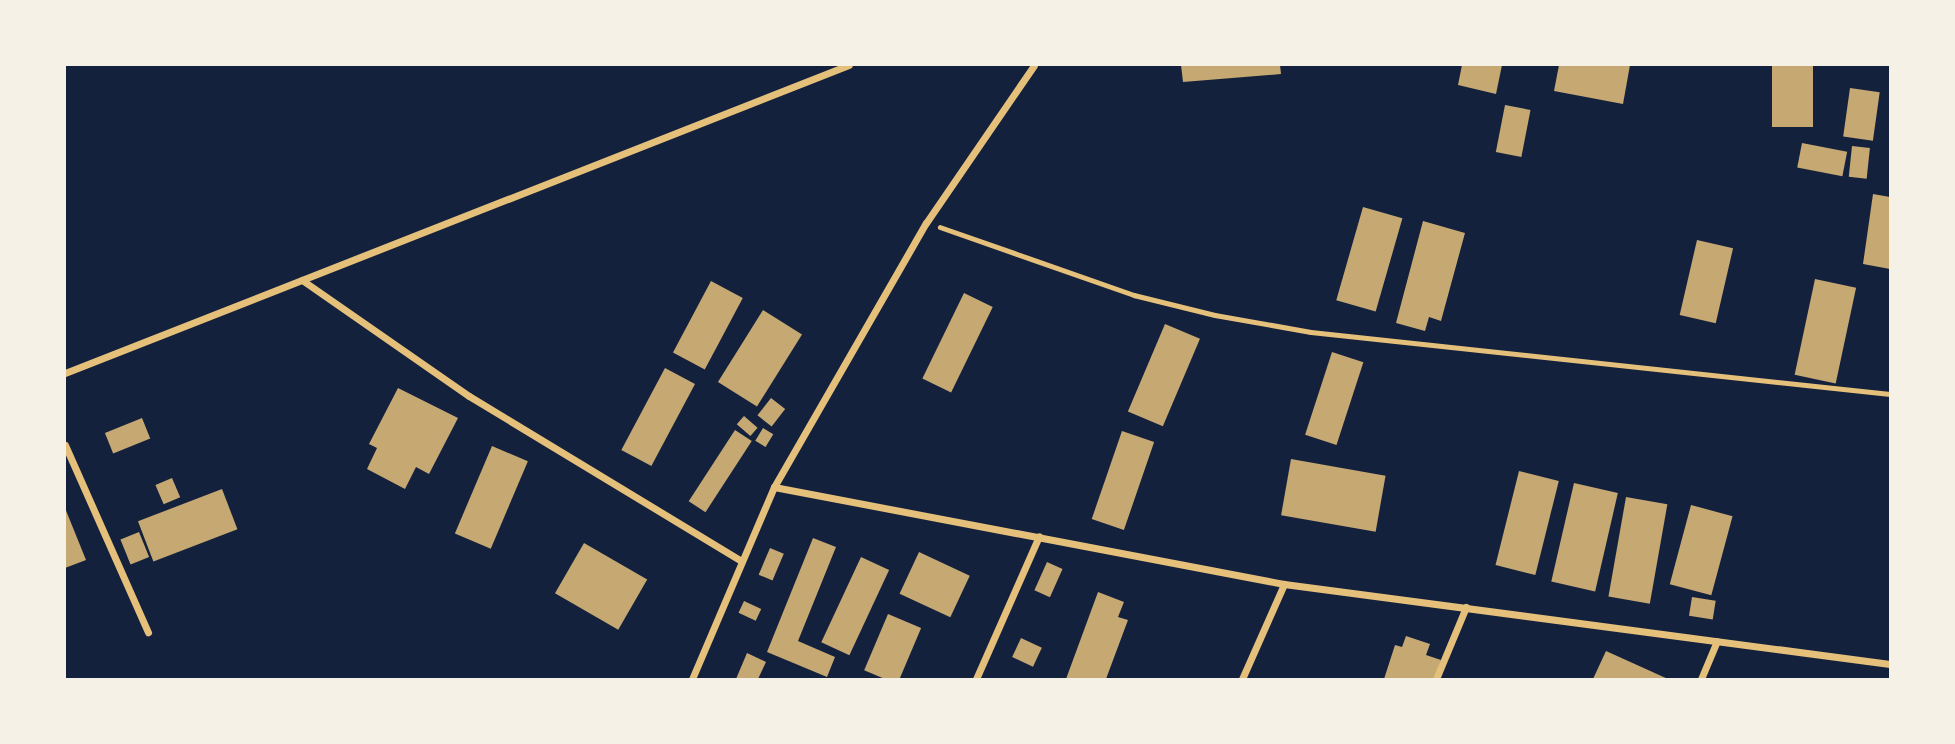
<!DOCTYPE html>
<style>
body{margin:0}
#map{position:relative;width:1955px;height:744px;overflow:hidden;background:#14213d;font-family:"Exo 2",sans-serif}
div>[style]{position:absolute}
.building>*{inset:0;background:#c6a872;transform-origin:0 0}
.path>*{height:4.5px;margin:-2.25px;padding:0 2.25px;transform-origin:2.25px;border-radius:2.25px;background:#e5c07b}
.minor>*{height:7px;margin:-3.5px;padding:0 3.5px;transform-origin:3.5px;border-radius:3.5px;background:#e5c07b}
span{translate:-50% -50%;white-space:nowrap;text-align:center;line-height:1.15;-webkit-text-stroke:7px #f6f1e7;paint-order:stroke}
.frame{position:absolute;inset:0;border:66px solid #f6f1e7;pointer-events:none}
</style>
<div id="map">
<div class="building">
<div style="clip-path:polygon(1181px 65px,1280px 65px,1281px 74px,1183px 82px)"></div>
<div style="clip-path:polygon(1462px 65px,1502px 65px,1496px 94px,1458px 85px)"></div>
<div style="clip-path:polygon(1559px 65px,1630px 65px,1623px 104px,1554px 91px)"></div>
<div style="left:1772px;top:65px;width:41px;height:62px"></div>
<div style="left:1850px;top:88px;width:30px;height:49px;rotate:8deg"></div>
<div style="left:1505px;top:105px;width:26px;height:48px;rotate:11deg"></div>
<div style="left:1802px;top:143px;width:46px;height:25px;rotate:11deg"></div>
<div style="left:1852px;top:146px;width:18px;height:31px;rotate:6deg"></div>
<div style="clip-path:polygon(1873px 194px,1890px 197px,1890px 269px,1863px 264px)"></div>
<div style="left:1363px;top:207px;width:41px;height:97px;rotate:16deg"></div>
<div style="clip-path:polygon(1423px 221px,1465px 233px,1441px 321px,1429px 317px,1425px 331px,1396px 323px)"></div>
<div style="left:1697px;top:240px;width:37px;height:77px;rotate:13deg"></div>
<div style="left:1815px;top:279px;width:42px;height:98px;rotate:12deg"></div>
<div style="left:711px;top:281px;width:36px;height:81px;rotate:28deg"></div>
<div style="left:964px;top:293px;width:32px;height:95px;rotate:26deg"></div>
<div style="left:763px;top:310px;width:46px;height:85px;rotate:32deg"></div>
<div style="left:1165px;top:324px;width:38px;height:95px;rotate:23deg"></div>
<div style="left:1332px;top:352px;width:33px;height:87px;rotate:18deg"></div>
<div style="left:665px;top:368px;width:34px;height:93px;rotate:28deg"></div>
<div style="clip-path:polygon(398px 388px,458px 418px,429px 474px,416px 467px,405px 489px,367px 469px,377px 448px,369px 444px)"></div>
<div style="left:771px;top:398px;width:18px;height:22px;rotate:38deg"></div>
<div style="left:744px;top:416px;width:18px;height:11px;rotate:41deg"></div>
<div style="left:142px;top:418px;width:22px;height:40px;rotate:68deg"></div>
<div style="left:763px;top:428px;width:12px;height:15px;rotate:31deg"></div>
<div style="left:735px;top:430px;width:20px;height:85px;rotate:33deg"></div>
<div style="left:1122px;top:431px;width:34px;height:93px;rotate:19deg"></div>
<div style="left:492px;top:446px;width:39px;height:95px;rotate:23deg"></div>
<div style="left:1291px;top:459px;width:96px;height:57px;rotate:10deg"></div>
<div style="left:1519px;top:471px;width:41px;height:97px;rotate:14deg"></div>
<div style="left:172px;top:478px;width:21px;height:18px;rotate:67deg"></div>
<div style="left:1574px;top:483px;width:45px;height:101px;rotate:13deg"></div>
<div style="left:222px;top:489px;width:43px;height:90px;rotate:69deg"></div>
<div style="left:1626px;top:497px;width:42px;height:101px;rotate:10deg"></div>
<div style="left:1691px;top:505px;width:43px;height:82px;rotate:15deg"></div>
<div style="clip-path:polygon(65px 508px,86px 560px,65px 568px)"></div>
<div style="left:139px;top:532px;width:27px;height:20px;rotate:68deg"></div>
<div style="clip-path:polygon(813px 538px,836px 547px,798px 641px,835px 657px,827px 677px,767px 652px)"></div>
<div style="left:584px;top:543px;width:73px;height:58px;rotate:30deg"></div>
<div style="left:770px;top:548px;width:15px;height:29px;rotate:23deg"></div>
<div style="left:919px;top:552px;width:56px;height:46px;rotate:25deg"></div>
<div style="left:861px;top:557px;width:31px;height:94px;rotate:25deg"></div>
<div style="left:1047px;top:562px;width:17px;height:31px;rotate:24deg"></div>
<div style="clip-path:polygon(1098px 592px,1124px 602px,1118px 617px,1128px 620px,1106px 679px,1066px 679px)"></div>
<div style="left:1692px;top:597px;width:24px;height:19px;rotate:9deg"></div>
<div style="left:744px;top:601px;width:19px;height:13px;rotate:25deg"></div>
<div style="left:888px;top:614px;width:36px;height:61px;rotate:23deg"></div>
<div style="clip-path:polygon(1406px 636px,1430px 644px,1426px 655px,1441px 660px,1435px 679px,1384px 679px,1395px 645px,1402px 647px)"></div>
<div style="left:1021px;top:638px;width:23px;height:21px;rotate:25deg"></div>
<div style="clip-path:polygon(1606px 651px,1668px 679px,1593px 679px)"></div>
<div style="clip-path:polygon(747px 653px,766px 662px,758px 679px,736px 679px)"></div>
</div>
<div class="path">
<div style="left:940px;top:227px;width:206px;rotate:19.3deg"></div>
<div style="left:1134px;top:295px;width:83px;rotate:13.9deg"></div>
<div style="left:1215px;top:315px;width:97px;rotate:10deg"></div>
<div style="left:1311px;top:332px;width:582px;rotate:6.11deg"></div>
</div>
<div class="minor">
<div style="left:302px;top:280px;width:203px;rotate:34.8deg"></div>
<div style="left:469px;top:396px;width:318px;rotate:31.2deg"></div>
<div style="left:65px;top:373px;width:842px;rotate:-21.45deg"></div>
<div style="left:65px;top:445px;width:205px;rotate:66.1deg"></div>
<div style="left:774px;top:487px;width:519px;rotate:10.77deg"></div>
<div style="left:1284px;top:584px;width:611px;rotate:7.52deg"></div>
<div style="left:692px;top:679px;width:209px;rotate:-66.9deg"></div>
<div style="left:774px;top:487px;width:305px;rotate:-60.1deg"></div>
<div style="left:926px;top:223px;width:191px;rotate:-55.6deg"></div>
<div style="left:976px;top:679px;width:156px;rotate:-66.2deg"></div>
<div style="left:1242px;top:679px;width:104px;rotate:-66.1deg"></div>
<div style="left:1436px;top:679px;width:78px;rotate:-67.4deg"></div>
<div style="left:1701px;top:679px;width:41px;rotate:-67.2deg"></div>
</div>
<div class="frame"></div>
</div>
